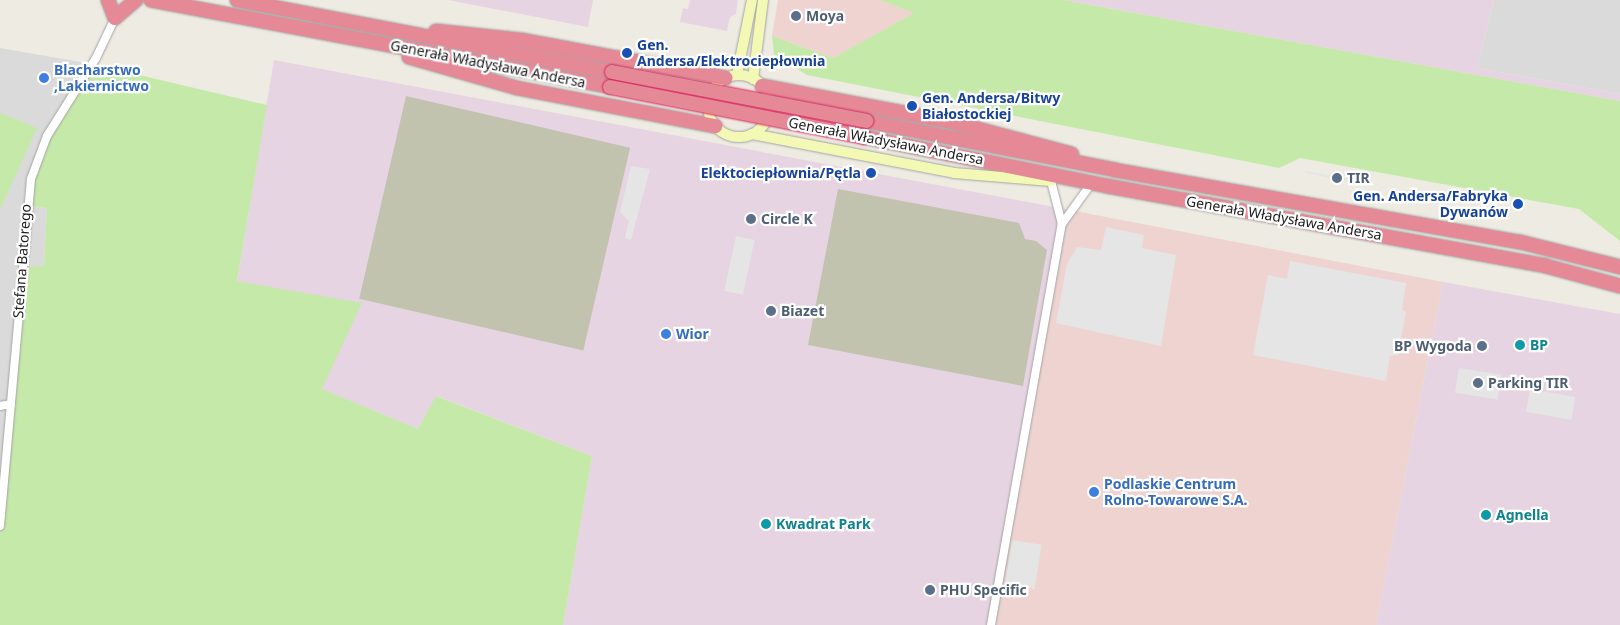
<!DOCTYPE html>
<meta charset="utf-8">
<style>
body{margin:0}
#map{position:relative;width:1620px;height:625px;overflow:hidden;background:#eeebe2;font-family:"Noto Sans",sans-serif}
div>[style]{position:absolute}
.residential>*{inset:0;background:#dbdada}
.commercial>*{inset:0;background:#efd3d1}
.industrial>*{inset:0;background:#e7d4e3}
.construction>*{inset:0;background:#c2c3ae;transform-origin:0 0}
.grass>*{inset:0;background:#c5e9a8}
.parking>*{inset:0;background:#e5e5e5;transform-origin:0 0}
.roads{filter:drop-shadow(0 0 1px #a4a4a4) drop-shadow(0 0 1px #a4a4a4)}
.street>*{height:8px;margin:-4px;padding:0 4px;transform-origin:4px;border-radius:4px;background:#fff}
.secondary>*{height:10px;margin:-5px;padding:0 5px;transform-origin:5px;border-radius:5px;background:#f3f9b5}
.secondary>.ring{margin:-5px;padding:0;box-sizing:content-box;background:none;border:10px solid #f3f9b5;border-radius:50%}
.highway>*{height:14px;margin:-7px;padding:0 7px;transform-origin:7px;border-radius:7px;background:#e68997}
.bridges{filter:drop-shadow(0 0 1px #d8235b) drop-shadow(0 0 1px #d8235b)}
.highway-bridge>*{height:14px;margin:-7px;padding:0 7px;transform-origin:7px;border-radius:7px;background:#e68997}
.dots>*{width:14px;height:14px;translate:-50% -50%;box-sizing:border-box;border:2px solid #fff;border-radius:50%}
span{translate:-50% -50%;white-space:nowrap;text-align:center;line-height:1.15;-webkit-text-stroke:4.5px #fff;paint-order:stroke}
.service-label{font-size:14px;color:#4e5e75;font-weight:700}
.left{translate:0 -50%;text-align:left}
.right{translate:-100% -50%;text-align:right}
.transit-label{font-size:14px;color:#164399;font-weight:700}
.street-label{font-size:14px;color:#1d1d1d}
.shop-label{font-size:14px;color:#366cbe;font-weight:700}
.culture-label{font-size:14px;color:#0d838f;font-weight:700}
</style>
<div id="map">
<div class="residential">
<div style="clip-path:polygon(1494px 0,1620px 0,1620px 94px,1477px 68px)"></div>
<div style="clip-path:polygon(0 48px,92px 64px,26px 206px,47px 208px,44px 267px,21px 267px,0 528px)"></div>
</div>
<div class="commercial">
<div style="clip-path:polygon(778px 0,879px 0,915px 13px,833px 58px,772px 36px)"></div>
<div style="clip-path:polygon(1070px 210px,1443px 282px,1376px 625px,989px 625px)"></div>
</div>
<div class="industrial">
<div style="clip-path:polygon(448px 0,593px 0,588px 27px)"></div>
<div style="clip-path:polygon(690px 0,738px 0,736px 14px,730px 17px,727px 31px,680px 22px,683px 8px,688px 9px)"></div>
<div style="clip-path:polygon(1063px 0,1494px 0,1477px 68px,1620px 94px,1620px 101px)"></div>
<div style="clip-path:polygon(274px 60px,1070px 210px,989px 625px,563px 625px,592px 456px,437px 396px,418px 429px,321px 389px,237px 282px)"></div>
<div style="clip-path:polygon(1443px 282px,1620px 314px,1620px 625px,1376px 625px)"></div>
</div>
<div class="construction">
<div style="left:406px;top:96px;width:230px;height:208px;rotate:13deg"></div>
<div style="clip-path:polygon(838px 189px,1019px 223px,1025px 239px,1036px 241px,1047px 250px,1023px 386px,808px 345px)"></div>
</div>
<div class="grass">
<div style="clip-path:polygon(879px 0,1063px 0,1620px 101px,1620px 241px,1579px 209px,1300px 158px,1279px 168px,807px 75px,774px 54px,772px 36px,833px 58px,914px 13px)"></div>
<div style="clip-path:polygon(92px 64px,267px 105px,237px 281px,362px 303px,322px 389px,418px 429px,436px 396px,592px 456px,563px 625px,0 625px,0 528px,21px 267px,44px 266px,47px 208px,26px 206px,36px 160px)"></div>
<div style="clip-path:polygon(0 113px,37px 128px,0 210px)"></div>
</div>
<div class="parking">
<div style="clip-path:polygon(631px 166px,650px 169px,631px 240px,625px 238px,629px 221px,620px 212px)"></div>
<div style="clip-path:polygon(1305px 171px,1370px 182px,1369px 185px,1305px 173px)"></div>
<div style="clip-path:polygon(1106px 227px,1144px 235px,1142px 248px,1176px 255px,1161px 346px,1056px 323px,1067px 264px,1077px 247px,1101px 250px)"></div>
<div style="left:736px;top:236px;width:19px;height:56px;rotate:12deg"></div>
<div style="clip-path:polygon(1290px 261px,1406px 283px,1402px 310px,1406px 312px,1398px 355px,1390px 356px,1386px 381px,1253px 355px,1268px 275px,1287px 279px)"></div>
<div style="left:1459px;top:368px;width:43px;height:25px;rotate:9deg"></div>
<div style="left:1530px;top:389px;width:46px;height:23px;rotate:10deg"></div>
<div style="left:1012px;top:540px;width:30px;height:45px;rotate:9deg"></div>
</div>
<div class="roads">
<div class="street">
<div style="left:1051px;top:181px;width:44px;rotate:75.7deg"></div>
<div style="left:0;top:406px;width:11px;rotate:-10deg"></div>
<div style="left:0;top:526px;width:348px;rotate:-84.9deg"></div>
<div style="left:31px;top:179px;width:46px;rotate:-69.6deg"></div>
<div style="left:47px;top:136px;width:92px;rotate:-57.9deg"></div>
<div style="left:96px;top:58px;width:44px;rotate:-64.6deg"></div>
<div style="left:991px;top:625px;width:407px;rotate:-80deg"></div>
<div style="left:1062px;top:224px;width:44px;rotate:-54.2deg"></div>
</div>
<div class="secondary">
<div style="left:737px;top:75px;width:76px;rotate:-78.7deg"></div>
<div class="ring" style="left:708px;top:75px;width:52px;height:52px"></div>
<div style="left:753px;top:79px;width:80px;rotate:-82.8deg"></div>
<div style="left:752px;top:134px;width:206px;rotate:10.9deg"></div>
<div style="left:954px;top:173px;width:97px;rotate:4.7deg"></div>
</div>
<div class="highway">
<div style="left:108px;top:0;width:19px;rotate:69deg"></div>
<div style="left:151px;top:0;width:467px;rotate:10.7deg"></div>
<div style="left:237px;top:0;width:382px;rotate:10.9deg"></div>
<div style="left:115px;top:18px;width:28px;rotate:-41deg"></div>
<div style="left:436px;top:31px;width:85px;rotate:6deg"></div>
<div style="left:521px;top:40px;width:208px;rotate:10.5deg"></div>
<div style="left:409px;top:57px;width:112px;rotate:16deg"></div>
<div style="left:517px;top:88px;width:202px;rotate:10.9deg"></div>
<div style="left:762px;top:86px;width:189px;rotate:10.7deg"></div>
<div style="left:948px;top:121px;width:128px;rotate:14.9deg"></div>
<div style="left:866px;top:121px;width:254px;rotate:11.1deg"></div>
<div style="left:1115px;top:170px;width:411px;rotate:10.1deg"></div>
<div style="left:1520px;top:242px;width:103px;rotate:14deg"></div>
<div style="left:864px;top:137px;width:248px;rotate:11.4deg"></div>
<div style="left:1107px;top:186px;width:446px;rotate:10.3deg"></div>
<div style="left:1546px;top:266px;width:77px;rotate:15.1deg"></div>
</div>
</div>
<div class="bridges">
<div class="highway-bridge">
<div style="left:612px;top:72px;width:259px;rotate:10.9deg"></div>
<div style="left:610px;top:87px;width:259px;rotate:11.1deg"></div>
</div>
</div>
<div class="dots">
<div style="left:796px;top:16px;background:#5c6f8a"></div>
<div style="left:627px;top:53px;background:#1a4fb4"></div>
<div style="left:44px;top:78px;background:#3f7fe0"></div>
<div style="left:912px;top:106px;background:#1a4fb4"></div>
<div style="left:871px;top:173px;background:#1a4fb4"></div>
<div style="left:1337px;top:178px;background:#5c6f8a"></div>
<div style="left:1518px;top:204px;background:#1a4fb4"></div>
<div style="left:751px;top:219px;background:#5c6f8a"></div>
<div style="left:771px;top:311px;background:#5c6f8a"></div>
<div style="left:666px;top:334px;background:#3f7fe0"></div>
<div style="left:1520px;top:345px;background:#0f9aa8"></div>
<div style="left:1482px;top:346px;background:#5c6f8a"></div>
<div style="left:1478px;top:383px;background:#5c6f8a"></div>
<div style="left:1094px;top:492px;background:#3f7fe0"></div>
<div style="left:1486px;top:515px;background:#0f9aa8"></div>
<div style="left:766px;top:524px;background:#0f9aa8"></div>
<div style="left:930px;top:590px;background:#5c6f8a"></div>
</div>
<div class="service-label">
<span class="left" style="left:806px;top:16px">Moya</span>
<span class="left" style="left:1347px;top:178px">TIR</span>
<span class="left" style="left:761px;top:219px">Circle K</span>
<span class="left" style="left:781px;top:311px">Biazet</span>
<span class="right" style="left:1472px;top:346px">BP Wygoda</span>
<span class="left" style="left:1488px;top:383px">Parking TIR</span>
<span class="left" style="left:940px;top:590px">PHU Specific</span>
</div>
<div class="transit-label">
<span class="left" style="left:637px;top:53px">Gen.<br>Andersa/Elektrociepłownia</span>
<span class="left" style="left:922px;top:106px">Gen. Andersa/Bitwy<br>Białostockiej</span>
<span class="right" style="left:861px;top:173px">Elektociepłownia/Pętla</span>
<span class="right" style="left:1508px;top:204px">Gen. Andersa/Fabryka<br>Dywanów</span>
</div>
<div class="street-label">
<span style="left:488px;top:64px;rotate:11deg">Generała Władysława Andersa</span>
<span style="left:886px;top:141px;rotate:11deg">Generała Władysława Andersa</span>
<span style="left:1284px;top:218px;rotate:10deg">Generała Władysława Andersa</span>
<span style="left:22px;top:261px;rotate:-86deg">Stefana Batorego</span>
</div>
<div class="shop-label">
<span class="left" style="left:54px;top:78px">Blacharstwo<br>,Lakiernictwo</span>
<span class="left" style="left:676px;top:334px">Wior</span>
<span class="left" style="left:1104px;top:492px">Podlaskie Centrum<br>Rolno-Towarowe S.A.</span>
</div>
<div class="culture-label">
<span class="left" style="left:1530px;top:345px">BP</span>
<span class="left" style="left:1496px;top:515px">Agnella</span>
<span class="left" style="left:776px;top:524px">Kwadrat Park</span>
</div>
</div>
